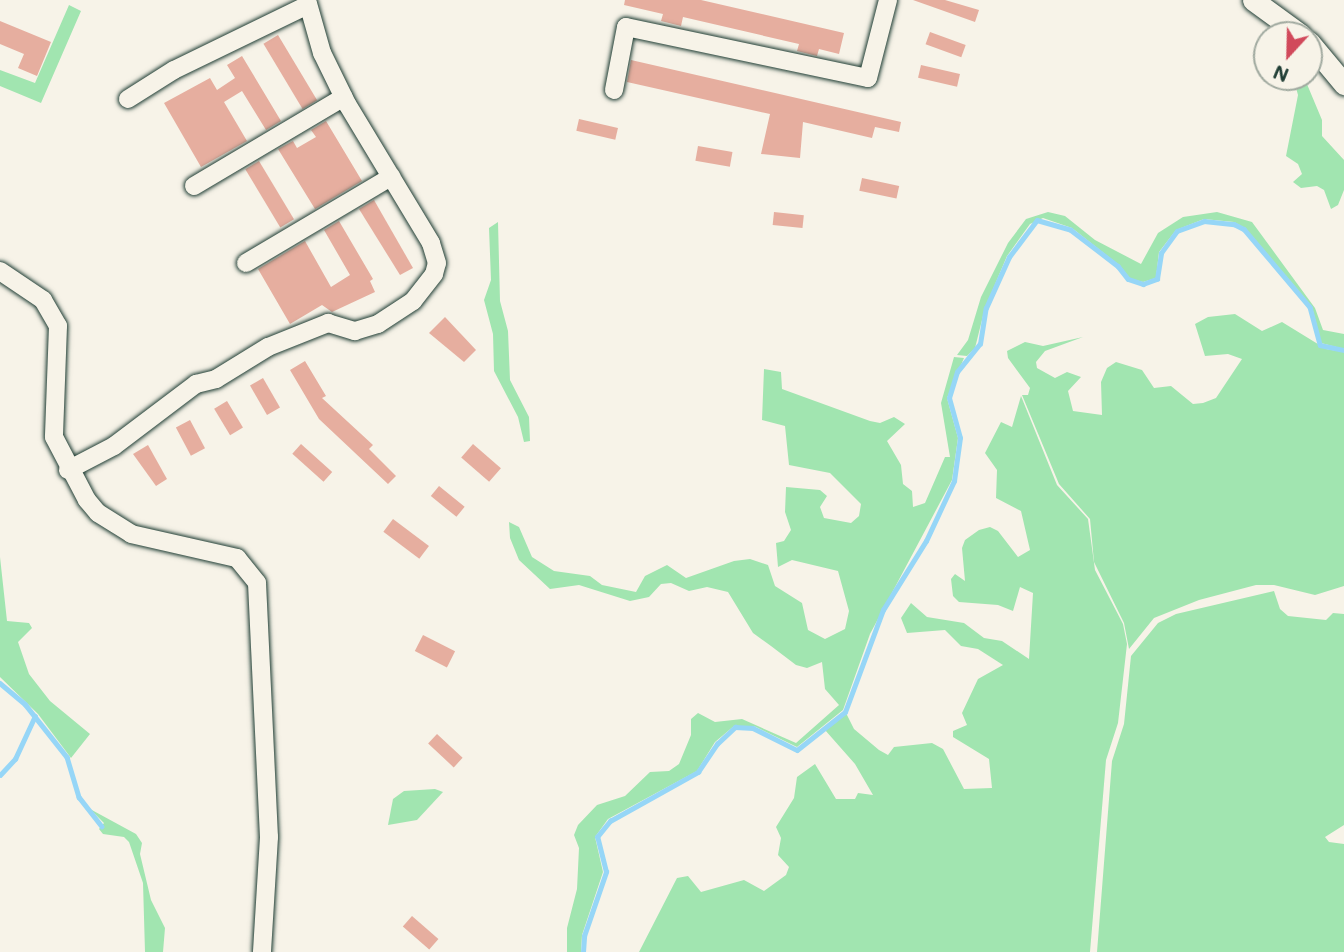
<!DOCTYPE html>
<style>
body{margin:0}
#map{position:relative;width:1344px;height:952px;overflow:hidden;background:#f7f3e8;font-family:Mali,sans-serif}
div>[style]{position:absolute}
.green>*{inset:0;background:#a1e5b0}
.stream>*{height:4.5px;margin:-2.25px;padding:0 2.25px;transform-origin:2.25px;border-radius:2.25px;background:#96d6f7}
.building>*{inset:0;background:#e6ae9f;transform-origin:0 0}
.roads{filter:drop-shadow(0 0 2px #1f3d34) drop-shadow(0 0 2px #1f3d34)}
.minor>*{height:18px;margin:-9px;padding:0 9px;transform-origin:9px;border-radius:9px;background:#f7f3e8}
.tertiary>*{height:21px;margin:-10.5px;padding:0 10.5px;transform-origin:10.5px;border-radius:10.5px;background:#f7f3e8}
span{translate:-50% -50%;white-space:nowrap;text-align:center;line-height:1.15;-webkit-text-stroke:5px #f7f3e8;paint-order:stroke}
.north{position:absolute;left:1253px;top:21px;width:70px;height:70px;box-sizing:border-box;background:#f7f3e8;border:2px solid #a1aaa0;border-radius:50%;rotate:202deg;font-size:19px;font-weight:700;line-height:28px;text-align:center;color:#1f3d34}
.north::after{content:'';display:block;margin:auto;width:24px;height:32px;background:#d1495b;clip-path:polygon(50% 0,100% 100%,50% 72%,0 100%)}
</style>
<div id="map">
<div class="green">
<div style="clip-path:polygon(69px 5px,81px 11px,41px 103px,0 86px,0 70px,35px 83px)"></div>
<div style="clip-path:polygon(1293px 77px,1304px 77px,1322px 120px,1322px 136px,1344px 160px,1344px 190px,1338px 205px,1331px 209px,1324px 190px,1317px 186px,1301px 188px,1293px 182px,1302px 174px,1298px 164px,1286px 156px,1298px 95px)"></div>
<div style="clip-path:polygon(1048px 212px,1065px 216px,1095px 240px,1141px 264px,1158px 233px,1183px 217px,1217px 212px,1252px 222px,1315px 308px,1323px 330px,1344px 334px,1344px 349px,1321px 343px,1312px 307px,1245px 228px,1234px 222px,1204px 219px,1176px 230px,1159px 252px,1156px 278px,1143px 282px,1128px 278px,1119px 265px,1072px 228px,1043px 218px,1030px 224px,1007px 256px,985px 308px,975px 348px,967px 356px,957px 355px,968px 340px,981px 297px,1008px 243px,1026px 219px)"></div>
<div style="clip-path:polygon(498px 222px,500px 301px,508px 331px,510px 380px,529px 417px,530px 441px,524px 442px,518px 417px,494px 371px,493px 334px,484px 300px,491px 280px,489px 228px)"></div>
<div style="clip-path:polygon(1235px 314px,1262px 331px,1282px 322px,1326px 349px,1344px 352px,1344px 586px,1315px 595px,1274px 585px,1256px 585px,1199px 600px,1154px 618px,1129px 649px,1124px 623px,1094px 562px,1090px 519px,1059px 484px,1022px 395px,1028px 395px,1030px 388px,1008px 358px,1007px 351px,1025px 342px,1043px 346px,1083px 337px,1045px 351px,1036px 362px,1037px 368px,1055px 378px,1067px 372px,1081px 377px,1068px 391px,1073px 411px,1102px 415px,1101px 382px,1107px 368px,1116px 362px,1142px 370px,1154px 388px,1171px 386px,1193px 404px,1203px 403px,1216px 398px,1242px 359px,1228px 354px,1205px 356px,1195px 324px,1208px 317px)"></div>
<div style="clip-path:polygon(954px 357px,964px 358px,947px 398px,958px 438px,952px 480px,870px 634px,843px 710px,797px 747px,754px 726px,734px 726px,715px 742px,697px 771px,608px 819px,595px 837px,603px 872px,582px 935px,581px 952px,567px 952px,567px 928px,577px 889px,579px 848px,574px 835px,578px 825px,597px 805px,625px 796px,650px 772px,669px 771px,679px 764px,691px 735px,691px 719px,698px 713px,715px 722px,742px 719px,796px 743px,839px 705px,825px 689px,822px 662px,807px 668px,796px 665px,771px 646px,753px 633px,728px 592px,707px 587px,689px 591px,671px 583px,661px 584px,649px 597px,630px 601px,579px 585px,550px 589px,519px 560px,510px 538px,509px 522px,519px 527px,532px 557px,554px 571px,590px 576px,602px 585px,636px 592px,645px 576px,667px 565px,686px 578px,734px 561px,750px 559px,768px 565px,775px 586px,802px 603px,808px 630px,825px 639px,845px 629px,849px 611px,838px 571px,792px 560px,778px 567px,776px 543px,784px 541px,791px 530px,785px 512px,786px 487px,820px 490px,827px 496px,820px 507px,824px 518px,851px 523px,859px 516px,861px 504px,830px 473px,789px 465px,785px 426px,762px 420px,764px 369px,781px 372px,782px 389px,870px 421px,880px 423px,894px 417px,905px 424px,887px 441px,901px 465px,903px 484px,912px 491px,913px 507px,925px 503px,945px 457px,950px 457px,941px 403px)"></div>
<div style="clip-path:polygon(1021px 396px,1057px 485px,1088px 519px,1095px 570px,1123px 624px,1127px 644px,1118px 723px,1106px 760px,1090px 952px,639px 952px,677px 878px,688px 876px,701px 892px,744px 880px,764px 891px,786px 875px,789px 867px,778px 855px,781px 838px,776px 827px,794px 798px,797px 777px,815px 764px,836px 799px,855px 799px,858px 793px,873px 795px,855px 764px,825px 730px,846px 713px,854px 729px,879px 750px,888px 755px,894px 747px,932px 743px,943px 749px,964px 789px,992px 788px,989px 759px,953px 737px,953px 731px,967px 725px,962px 713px,978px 679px,1003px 665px,978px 649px,961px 646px,945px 630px,907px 633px,901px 618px,911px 603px,927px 617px,964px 623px,984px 638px,1002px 641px,1029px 659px,1033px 593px,1020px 587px,1013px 611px,998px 605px,959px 602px,953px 596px,951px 579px,955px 574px,965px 581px,962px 548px,965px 540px,979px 530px,990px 527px,998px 531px,1018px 557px,1030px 550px,1021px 511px,996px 498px,997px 470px,985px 453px,1001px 422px,1012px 427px)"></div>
<div style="clip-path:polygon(0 557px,7px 621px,29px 623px,32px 628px,18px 642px,29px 674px,50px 701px,90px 734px,71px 758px,38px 714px,0 677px)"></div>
<div style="clip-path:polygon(1274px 591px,1280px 609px,1288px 616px,1326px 620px,1333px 613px,1344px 614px,1344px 825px,1325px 837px,1329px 842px,1344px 844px,1344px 952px,1097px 952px,1112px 761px,1124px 724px,1131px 656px,1158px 623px,1176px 614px)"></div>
<div style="clip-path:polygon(435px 789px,443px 792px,417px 820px,388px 825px,393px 799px,404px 791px)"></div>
<div style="clip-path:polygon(90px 809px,136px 834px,142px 843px,140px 854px,151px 900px,165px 928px,163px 952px,145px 952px,143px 883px,129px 842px,124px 837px,103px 834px,99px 829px,104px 823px)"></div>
</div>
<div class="stream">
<div style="left:0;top:683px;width:33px;rotate:40deg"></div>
<div style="left:25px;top:704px;width:68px;rotate:51.6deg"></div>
<div style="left:67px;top:757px;width:42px;rotate:73.3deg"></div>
<div style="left:79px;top:797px;width:37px;rotate:52deg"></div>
<div style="left:0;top:775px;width:22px;rotate:-47deg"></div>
<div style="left:15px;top:759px;width:47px;rotate:-65.1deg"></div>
<div style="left:583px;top:952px;width:16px;rotate:-86deg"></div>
<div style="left:584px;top:936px;width:68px;rotate:-71deg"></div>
<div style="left:606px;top:872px;width:36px;rotate:-104deg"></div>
<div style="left:597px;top:837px;width:21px;rotate:-51deg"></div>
<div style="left:610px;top:821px;width:101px;rotate:-29.1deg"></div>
<div style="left:698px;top:772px;width:34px;rotate:-56deg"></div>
<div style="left:717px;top:744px;width:25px;rotate:-43deg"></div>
<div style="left:735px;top:727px;width:18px;rotate:3deg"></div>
<div style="left:753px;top:728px;width:49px;rotate:26.6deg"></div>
<div style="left:797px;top:750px;width:61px;rotate:-38.4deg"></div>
<div style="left:845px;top:712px;width:109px;rotate:-69.6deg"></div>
<div style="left:883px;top:610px;width:81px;rotate:-58.1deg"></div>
<div style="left:926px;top:541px;width:66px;rotate:-65deg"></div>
<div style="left:954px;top:481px;width:43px;rotate:-82.1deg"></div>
<div style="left:960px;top:438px;width:41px;rotate:-105.4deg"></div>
<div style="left:949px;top:398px;width:27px;rotate:-73deg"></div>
<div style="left:957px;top:372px;width:36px;rotate:-51deg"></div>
<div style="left:980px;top:344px;width:36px;rotate:-81deg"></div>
<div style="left:986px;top:308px;width:56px;rotate:-65.7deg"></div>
<div style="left:1009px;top:257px;width:46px;rotate:-52.9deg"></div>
<div style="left:1037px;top:220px;width:35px;rotate:16deg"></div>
<div style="left:1071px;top:230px;width:59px;rotate:37.5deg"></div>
<div style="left:1118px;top:266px;width:16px;rotate:52deg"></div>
<div style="left:1128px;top:279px;width:16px;rotate:18deg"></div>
<div style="left:1143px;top:284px;width:15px;rotate:-20deg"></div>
<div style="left:1157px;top:279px;width:26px;rotate:-81deg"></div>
<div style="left:1161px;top:253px;width:27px;rotate:-54deg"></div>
<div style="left:1177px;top:231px;width:29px;rotate:-20deg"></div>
<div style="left:1204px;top:221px;width:30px;rotate:6deg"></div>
<div style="left:1234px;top:224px;width:11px;rotate:27deg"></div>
<div style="left:1244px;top:229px;width:102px;rotate:49.8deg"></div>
<div style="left:1310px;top:307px;width:39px;rotate:75deg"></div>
<div style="left:1320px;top:345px;width:25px;rotate:12deg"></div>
</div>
<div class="building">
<div style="clip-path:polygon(625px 0,701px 0,844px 33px,839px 54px,819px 49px,817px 56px,797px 51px,799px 44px,683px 17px,681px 26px,661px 21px,663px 14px,624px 5px)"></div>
<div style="clip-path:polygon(913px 0,945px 0,979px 10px,975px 22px)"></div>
<div style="clip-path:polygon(0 21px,51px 42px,37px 76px,18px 68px,24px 54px,0 44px)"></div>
<div style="left:930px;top:32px;width:38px;height:13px;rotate:20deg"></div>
<div style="left:278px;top:35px;width:76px;height:17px;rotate:59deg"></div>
<div style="clip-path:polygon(242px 56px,281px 121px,266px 130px,242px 91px,224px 102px,247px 141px,201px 167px,164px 103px,210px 78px,217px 90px,235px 78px,227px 65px)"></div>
<div style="clip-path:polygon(631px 60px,901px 122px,899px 132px,875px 127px,872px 138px,803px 122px,800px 158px,761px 154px,770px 114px,627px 82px)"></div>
<div style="left:921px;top:65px;width:40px;height:13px;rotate:13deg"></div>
<div style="left:579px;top:119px;width:40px;height:12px;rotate:13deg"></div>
<div style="clip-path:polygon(326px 121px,362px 181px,315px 209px,278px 149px,293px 141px,297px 148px,316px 137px,311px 130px)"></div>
<div style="left:698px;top:146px;width:35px;height:15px;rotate:10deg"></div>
<div style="left:259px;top:161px;width:68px;height:16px;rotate:59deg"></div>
<div style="left:862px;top:178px;width:38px;height:13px;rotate:12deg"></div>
<div style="clip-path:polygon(374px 200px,413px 268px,400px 275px,359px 209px)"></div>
<div style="left:774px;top:212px;width:30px;height:13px;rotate:6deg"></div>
<div style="clip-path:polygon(339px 221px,373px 279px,370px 281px,375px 292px,332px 312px,322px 305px,290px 324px,258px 269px,305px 241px,331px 287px,350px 275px,324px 230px)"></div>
<div style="clip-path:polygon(445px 317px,476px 350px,464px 362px,429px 333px)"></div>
<div style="clip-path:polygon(305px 361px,326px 396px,322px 398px,373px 445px,369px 449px,396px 476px,388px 484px,319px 419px,290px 370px)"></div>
<div style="left:263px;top:378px;width:34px;height:15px;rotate:60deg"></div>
<div style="left:227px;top:401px;width:31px;height:15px;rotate:59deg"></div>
<div style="left:190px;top:420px;width:32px;height:16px;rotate:62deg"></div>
<div style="left:301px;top:444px;width:42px;height:13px;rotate:42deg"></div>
<div style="left:473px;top:444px;width:37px;height:18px;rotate:41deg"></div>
<div style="clip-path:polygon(148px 445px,167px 479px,156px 486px,133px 454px)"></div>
<div style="left:439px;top:486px;width:33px;height:13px;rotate:39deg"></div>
<div style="left:393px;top:519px;width:45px;height:16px;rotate:37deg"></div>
<div style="left:423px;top:635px;width:36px;height:18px;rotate:27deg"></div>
<div style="left:437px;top:734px;width:35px;height:13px;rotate:43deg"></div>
<div style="left:412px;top:916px;width:35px;height:14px;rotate:41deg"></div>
</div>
<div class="roads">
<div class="minor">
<div style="left:614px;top:90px;width:64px;rotate:-79.2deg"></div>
<div style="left:626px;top:27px;width:247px;rotate:11.9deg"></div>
<div style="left:868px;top:78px;width:81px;rotate:-75.6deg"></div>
<div style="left:128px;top:99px;width:54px;rotate:-32.2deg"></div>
<div style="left:174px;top:70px;width:149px;rotate:-25.9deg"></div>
<div style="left:194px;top:186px;width:174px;rotate:-30.7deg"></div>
<div style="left:246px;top:263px;width:169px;rotate:-30.7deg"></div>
<div style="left:0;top:271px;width:52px;rotate:34deg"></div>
<div style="left:43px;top:300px;width:30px;rotate:60deg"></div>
<div style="left:58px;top:326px;width:111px;rotate:92.1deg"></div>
<div style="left:54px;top:437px;width:71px;rotate:62.4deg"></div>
<div style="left:87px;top:500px;width:17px;rotate:50deg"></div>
<div style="left:98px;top:513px;width:39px;rotate:32deg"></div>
<div style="left:131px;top:534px;width:109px;rotate:12.8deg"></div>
<div style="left:237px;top:558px;width:32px;rotate:51deg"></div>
<div style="left:257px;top:583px;width:254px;rotate:87.3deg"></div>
<div style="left:269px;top:837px;width:115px;rotate:93.5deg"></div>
<div style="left:68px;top:470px;width:52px;rotate:-27.6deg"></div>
<div style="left:114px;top:446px;width:103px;rotate:-37.1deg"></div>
<div style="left:196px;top:384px;width:21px;rotate:-14deg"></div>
<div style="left:216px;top:379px;width:61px;rotate:-31.6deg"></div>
<div style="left:268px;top:347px;width:65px;rotate:-21.8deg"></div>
<div style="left:328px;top:323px;width:28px;rotate:17deg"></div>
<div style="left:355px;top:331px;width:24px;rotate:-17deg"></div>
<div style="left:378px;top:324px;width:42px;rotate:-33.3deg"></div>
<div style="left:413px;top:301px;width:34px;rotate:-52deg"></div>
<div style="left:434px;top:274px;width:11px;rotate:-75deg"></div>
<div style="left:437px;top:263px;width:21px;rotate:-107deg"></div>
<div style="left:431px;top:243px;width:162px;rotate:-121.1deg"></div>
<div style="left:347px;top:104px;width:57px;rotate:-116.1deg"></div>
<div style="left:322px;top:53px;width:55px;rotate:-105.8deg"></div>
</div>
<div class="tertiary">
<div style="left:1253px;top:0;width:59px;rotate:36.1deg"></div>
<div style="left:1309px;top:42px;width:55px;rotate:50.2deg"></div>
</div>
</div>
<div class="north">N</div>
</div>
